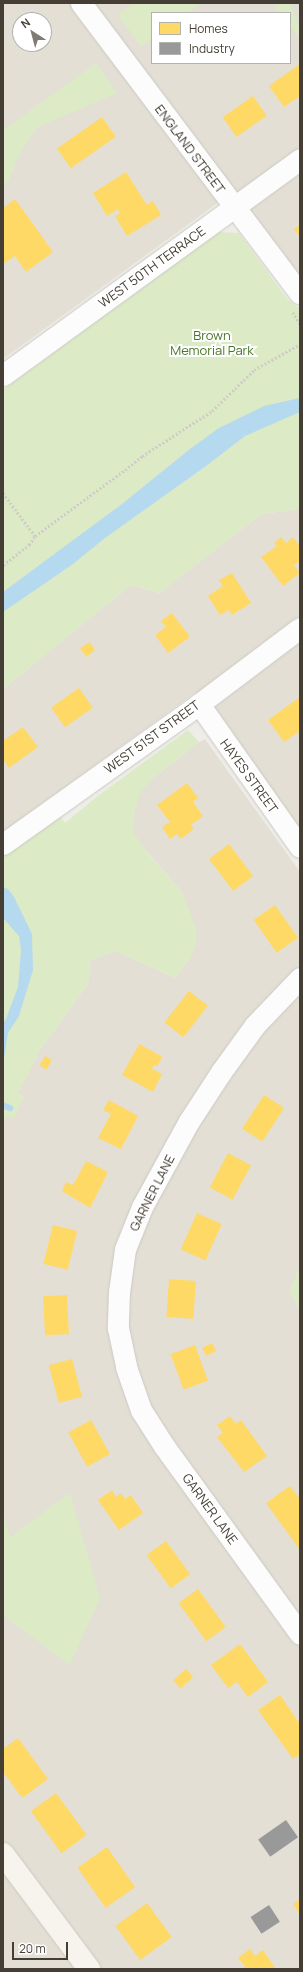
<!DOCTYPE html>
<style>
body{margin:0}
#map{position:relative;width:303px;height:1972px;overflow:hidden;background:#eeede8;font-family:Manrope,sans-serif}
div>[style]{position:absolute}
.residential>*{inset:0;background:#e3dfd4}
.green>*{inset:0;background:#dceac6}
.water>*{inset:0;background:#b5d9ef}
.homes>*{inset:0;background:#ffd966;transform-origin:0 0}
.industry>*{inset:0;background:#999;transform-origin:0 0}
.stream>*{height:5.5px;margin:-2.75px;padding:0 2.75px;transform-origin:2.75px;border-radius:2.75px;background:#b5d9ef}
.path>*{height:2.5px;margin-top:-1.25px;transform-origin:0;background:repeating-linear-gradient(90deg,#d0cdc9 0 2px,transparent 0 4px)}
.roads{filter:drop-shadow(0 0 1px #cbc9c4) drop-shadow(0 0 1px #cbc9c4)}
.street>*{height:21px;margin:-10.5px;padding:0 10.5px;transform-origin:10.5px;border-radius:10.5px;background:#fcfcfc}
.secondary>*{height:22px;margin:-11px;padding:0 11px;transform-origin:11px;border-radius:11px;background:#f6f4ed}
span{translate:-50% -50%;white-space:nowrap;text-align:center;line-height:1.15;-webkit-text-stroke:4px #fff;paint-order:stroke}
.street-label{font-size:13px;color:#443e34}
.park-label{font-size:13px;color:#467726}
.frame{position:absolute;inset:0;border:4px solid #443e34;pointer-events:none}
.legend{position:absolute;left:151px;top:12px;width:140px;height:52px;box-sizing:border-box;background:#fff;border:1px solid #b4b2ae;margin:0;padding:5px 7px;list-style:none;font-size:12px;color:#443e34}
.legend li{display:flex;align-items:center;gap:8px;height:20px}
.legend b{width:20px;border:1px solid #b4b2ae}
.north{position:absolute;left:12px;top:12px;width:40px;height:40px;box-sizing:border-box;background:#fff;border:1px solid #b4b2ae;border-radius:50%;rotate:324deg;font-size:11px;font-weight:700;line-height:16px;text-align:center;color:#443e34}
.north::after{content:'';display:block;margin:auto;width:14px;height:18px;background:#807b73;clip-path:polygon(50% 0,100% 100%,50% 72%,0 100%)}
.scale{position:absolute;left:12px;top:1942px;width:56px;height:18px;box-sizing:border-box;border:2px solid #443e34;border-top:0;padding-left:5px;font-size:12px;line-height:14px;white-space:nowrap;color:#443e34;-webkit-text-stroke:3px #fff;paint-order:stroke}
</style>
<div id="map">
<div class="residential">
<div style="clip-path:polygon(evenodd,3px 3px,300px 3px,300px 281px,234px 191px,3px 359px,3px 3px,152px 13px,290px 13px,290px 63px,152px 63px,152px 13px,3px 3px,20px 20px,44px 20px,44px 44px,20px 44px,20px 20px)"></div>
<div style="clip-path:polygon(300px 509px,300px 836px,196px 692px,3px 832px,3px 689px,131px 585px,159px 593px,262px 514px)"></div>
<div style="clip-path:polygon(205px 739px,300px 872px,300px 1268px,290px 1291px,300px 1310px,300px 1969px,3px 1969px,3px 1542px,9px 1537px,3px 1511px,3px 1122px,7px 1115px,13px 1118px,24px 1097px,18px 1093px,40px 1050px,88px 984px,91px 960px,116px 951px,175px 978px,191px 957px,182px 892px,143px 847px,133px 833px,133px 822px,135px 807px,140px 792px,152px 779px,199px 742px)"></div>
</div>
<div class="green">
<div style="clip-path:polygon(134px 3px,202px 3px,188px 13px,152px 13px,152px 39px,141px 47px,118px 15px)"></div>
<div style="clip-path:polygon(273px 3px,290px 3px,300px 30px,300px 38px,290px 25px,290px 13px,281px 13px)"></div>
<div style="clip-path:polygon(96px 63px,117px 93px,38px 127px,23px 148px,8px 181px,3px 186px,3px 130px)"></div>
<div style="clip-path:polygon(218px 232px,239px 233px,287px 299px,300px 309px,300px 509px,262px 514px,159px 593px,131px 585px,3px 689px,3px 390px)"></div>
<div style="clip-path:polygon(188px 730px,199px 742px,152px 779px,141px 792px,135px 807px,133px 832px,150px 856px,182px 892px,196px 929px,196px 945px,191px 957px,175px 978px,116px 951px,91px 960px,88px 984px,40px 1050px,18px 1093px,24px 1097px,13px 1119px,7px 1116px,3px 1122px,3px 856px,60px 816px,65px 823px,99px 795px)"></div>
<div style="clip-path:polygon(300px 1268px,300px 1310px,290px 1291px)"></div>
<div style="clip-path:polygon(70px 1493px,100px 1598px,70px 1665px,3px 1615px,3px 1511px,10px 1537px)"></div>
</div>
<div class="water">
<div style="clip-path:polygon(300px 398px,300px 412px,245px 436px,206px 466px,105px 538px,73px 564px,3px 612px,3px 592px,122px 504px,190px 449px,219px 428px,264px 406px)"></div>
<div style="clip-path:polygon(3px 887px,8px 889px,14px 897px,32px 934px,33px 970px,19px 1016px,8px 1033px,3px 1064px,3px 1023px,6px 1019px,18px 987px,21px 950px,19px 936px,3px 918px)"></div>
</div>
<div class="homes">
<div style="clip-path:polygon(300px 64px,300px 96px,284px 107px,269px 86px)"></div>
<div style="left:253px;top:96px;width:24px;height:37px;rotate:55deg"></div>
<div style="left:102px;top:117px;width:24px;height:55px;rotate:55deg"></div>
<div style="clip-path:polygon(126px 172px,147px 205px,153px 201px,161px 215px,127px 236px,115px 216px,120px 213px,118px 209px,107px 216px,93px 193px)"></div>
<div style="clip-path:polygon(15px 199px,53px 252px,26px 272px,15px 256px,3px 264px,3px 208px)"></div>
<div style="clip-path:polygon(300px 225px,300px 237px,294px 229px)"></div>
<div style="clip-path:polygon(281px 537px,286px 543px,293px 537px,300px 547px,300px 565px,298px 562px,294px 565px,300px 573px,283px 586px,261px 557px,277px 546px,274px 543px)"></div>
<div style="clip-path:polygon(232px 573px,251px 603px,232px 615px,229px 610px,220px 615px,208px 596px,223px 586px,219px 580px)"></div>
<div style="clip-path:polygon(172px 613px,190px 637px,168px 653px,155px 635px,166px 627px,161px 621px)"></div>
<div style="clip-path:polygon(90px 642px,95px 650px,86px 657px,80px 648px)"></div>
<div style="left:79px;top:688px;width:24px;height:34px;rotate:55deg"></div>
<div style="clip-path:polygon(300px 697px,300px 731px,284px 742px,268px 720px)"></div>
<div style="clip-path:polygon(23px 727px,38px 747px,9px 768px,3px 759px,3px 741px)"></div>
<div style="clip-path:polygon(187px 783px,198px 798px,193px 802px,203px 816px,191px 825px,194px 829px,181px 839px,177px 834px,170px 839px,162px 827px,170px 822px,157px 805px)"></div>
<div style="left:229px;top:844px;width:40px;height:25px;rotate:53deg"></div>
<div style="left:275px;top:905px;width:40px;height:26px;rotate:55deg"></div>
<div style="left:189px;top:991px;width:24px;height:40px;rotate:38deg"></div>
<div style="clip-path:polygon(139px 1044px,161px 1056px,162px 1058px,157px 1066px,154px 1065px,152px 1069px,162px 1074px,153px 1092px,122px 1075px)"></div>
<div style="left:45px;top:1056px;width:8px;height:11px;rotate:30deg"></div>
<div style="left:264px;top:1095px;width:24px;height:40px;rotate:33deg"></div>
<div style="clip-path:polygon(109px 1100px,138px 1116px,121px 1149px,98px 1138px,111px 1114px,103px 1110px)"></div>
<div style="left:228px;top:1153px;width:26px;height:39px;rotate:28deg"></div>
<div style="clip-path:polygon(86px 1161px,108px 1172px,90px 1208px,62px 1191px,66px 1182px,73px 1185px)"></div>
<div style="left:197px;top:1213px;width:27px;height:40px;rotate:24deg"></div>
<div style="left:53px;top:1225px;width:25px;height:40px;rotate:14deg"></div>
<div style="left:169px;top:1279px;width:27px;height:38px;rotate:4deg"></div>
<div style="left:67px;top:1295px;width:39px;height:24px;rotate:87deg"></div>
<div style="left:212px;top:1343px;width:9px;height:11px;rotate:63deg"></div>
<div style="left:195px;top:1345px;width:38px;height:26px;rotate:70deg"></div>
<div style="left:72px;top:1359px;width:39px;height:24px;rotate:75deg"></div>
<div style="clip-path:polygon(230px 1416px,236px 1424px,241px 1420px,267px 1456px,244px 1472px,217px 1437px,223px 1433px,217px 1425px)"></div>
<div style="left:91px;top:1420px;width:39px;height:26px;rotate:61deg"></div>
<div style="clip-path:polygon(290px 1486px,300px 1499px,300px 1550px,266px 1503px)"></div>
<div style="clip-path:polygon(112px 1490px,116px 1497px,121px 1493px,125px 1499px,131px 1495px,143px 1513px,119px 1530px,98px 1500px)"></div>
<div style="left:166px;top:1541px;width:41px;height:24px;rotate:54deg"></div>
<div style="left:198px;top:1589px;width:47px;height:24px;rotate:54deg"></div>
<div style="clip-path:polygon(240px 1644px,268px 1682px,248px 1697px,237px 1682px,228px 1688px,211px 1665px)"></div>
<div style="left:186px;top:1669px;width:11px;height:17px;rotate:49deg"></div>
<div style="clip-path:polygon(280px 1695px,300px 1724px,300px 1754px,293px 1759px,258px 1710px)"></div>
<div style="clip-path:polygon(18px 1738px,48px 1779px,22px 1798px,3px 1772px,3px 1749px)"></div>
<div style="left:56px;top:1793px;width:52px;height:31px;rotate:54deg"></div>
<div style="left:107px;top:1847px;width:49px;height:36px;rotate:55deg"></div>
<div style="clip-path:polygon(300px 1899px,300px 1915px,293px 1904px)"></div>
<div style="left:147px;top:1903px;width:42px;height:39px;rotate:54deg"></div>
<div style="clip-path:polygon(250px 1949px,255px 1956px,263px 1950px,276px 1969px,241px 1969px,245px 1966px,238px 1958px)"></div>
</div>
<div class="industry">
<div style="left:286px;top:1820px;width:21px;height:34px;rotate:55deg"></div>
<div style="left:269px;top:1905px;width:20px;height:22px;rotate:57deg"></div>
</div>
<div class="stream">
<div style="left:3px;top:1105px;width:8px;rotate:23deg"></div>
</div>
<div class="path">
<div style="left:293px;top:312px;width:14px;rotate:60deg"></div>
<div style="left:3px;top:493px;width:54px;rotate:53.3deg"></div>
<div style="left:3px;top:565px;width:33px;rotate:-38deg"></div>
<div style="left:29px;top:545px;width:11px;rotate:-56deg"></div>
<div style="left:35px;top:536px;width:112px;rotate:-36.3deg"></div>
<div style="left:125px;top:470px;width:22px;rotate:-39deg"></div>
<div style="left:142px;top:456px;width:83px;rotate:-32.7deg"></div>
<div style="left:212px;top:411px;width:59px;rotate:-44.3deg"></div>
<div style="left:254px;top:370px;width:53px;rotate:-29.5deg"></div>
</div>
<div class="roads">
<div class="street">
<div style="left:81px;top:3px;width:364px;rotate:53deg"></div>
<div style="left:3px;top:375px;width:367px;rotate:-36deg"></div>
<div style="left:199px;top:704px;width:175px;rotate:54.8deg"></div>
<div style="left:3px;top:844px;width:241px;rotate:-35.5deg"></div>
<div style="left:199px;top:704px;width:126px;rotate:-37deg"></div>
<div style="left:300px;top:978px;width:65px;rotate:133.8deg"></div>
<div style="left:255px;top:1025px;width:58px;rotate:125.9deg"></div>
<div style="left:221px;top:1072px;width:59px;rotate:123.1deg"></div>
<div style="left:189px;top:1121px;width:98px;rotate:118.7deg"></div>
<div style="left:142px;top:1207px;width:45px;rotate:112deg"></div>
<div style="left:125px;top:1249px;width:43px;rotate:97.9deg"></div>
<div style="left:119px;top:1292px;width:36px;rotate:92deg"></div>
<div style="left:118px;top:1328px;width:40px;rotate:78deg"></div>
<div style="left:126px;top:1367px;width:46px;rotate:70.8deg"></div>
<div style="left:141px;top:1410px;width:43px;rotate:57.4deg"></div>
<div style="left:164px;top:1446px;width:232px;rotate:54.1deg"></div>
</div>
<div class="secondary">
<div style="left:3px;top:1854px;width:144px;rotate:53.2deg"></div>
</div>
</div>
<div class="street-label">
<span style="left:190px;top:149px;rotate:53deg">ENGLAND STREET</span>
<span style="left:152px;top:267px;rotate:-36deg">WEST 50TH TERRACE</span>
<span style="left:152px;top:737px;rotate:-36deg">WEST 51ST STREET</span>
<span style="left:249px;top:776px;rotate:54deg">HAYES STREET</span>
<span style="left:152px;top:1193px;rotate:-63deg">GARNER LANE</span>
<span style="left:210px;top:1509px;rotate:54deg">GARNER LANE</span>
</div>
<div class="park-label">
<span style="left:212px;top:343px">Brown<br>Memorial Park</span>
</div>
<div class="frame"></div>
<ul class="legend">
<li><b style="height:11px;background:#ffd966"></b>Homes</li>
<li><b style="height:11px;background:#999"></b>Industry</li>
</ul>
<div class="north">N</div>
<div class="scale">20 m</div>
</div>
